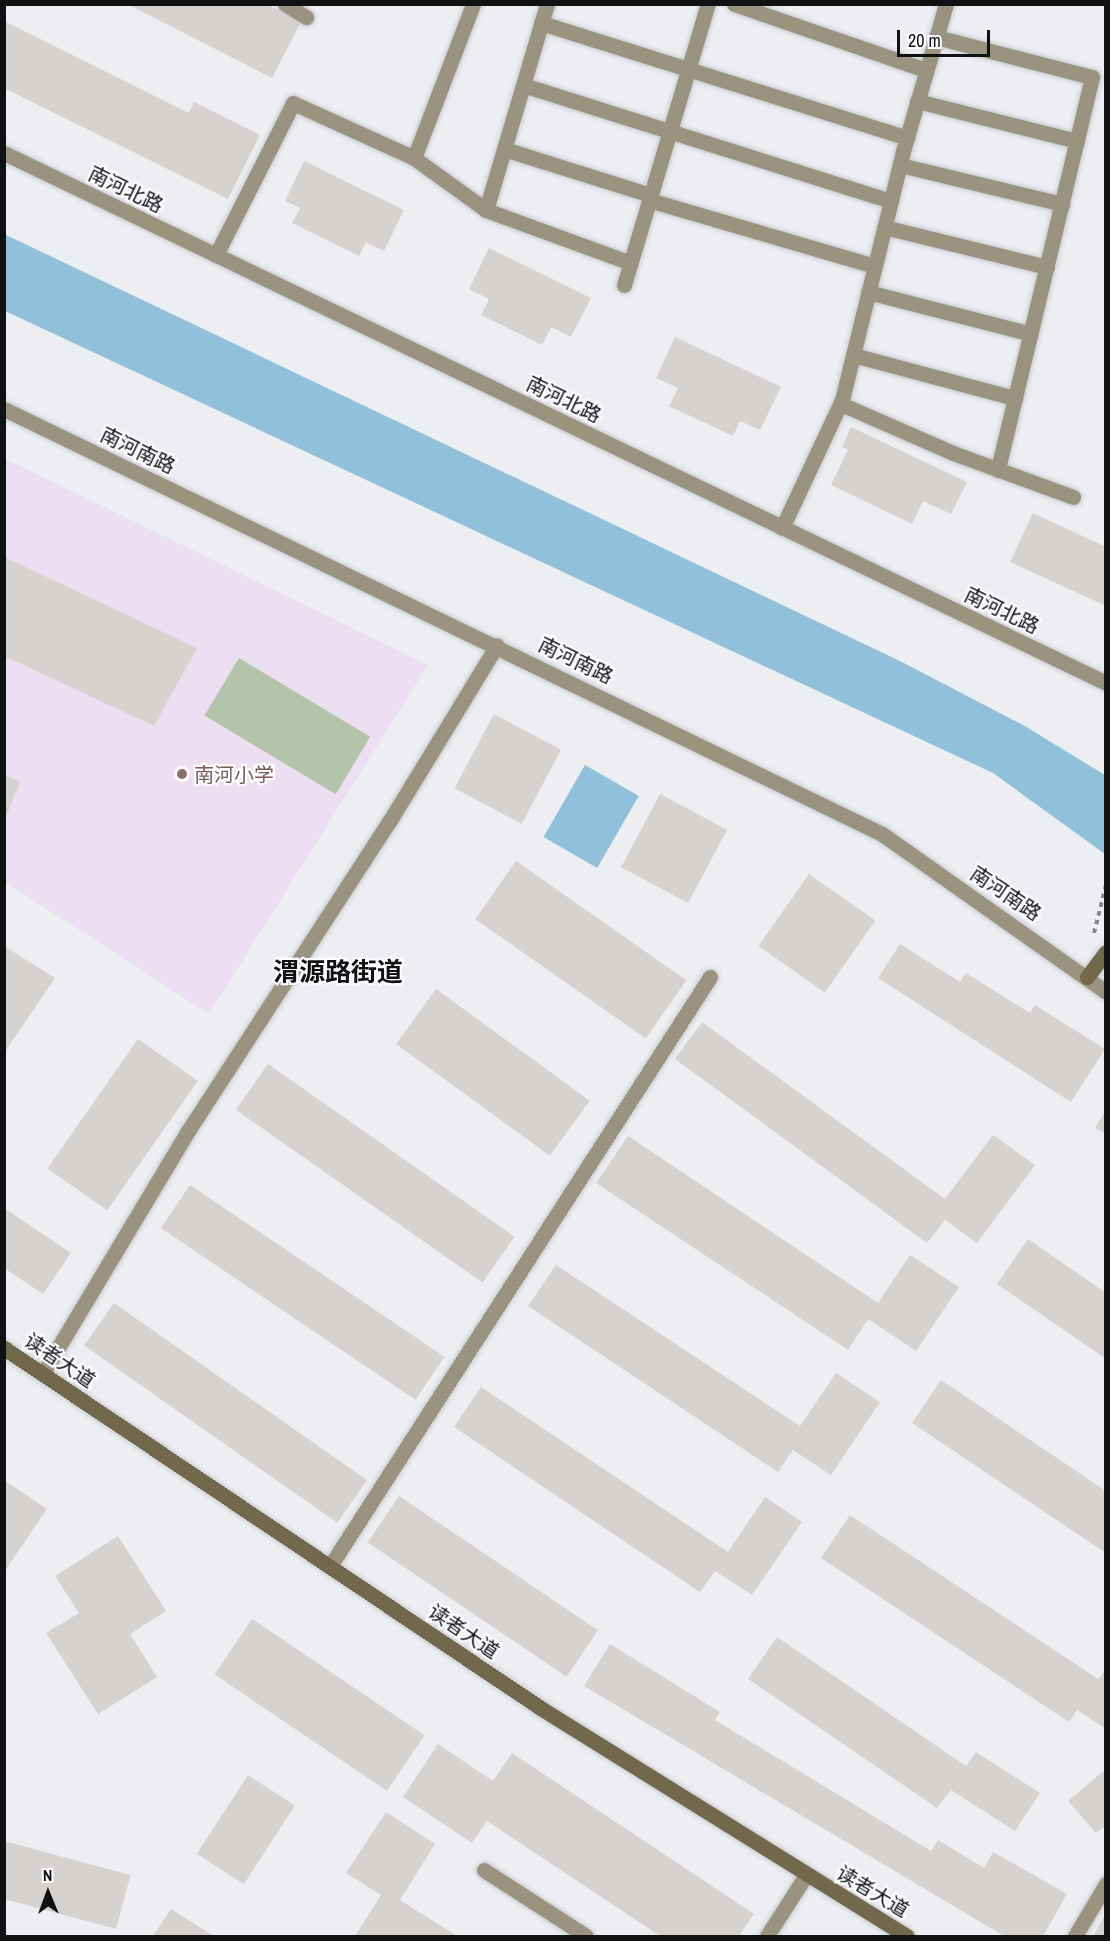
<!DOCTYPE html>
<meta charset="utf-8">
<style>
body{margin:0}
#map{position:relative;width:1110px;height:1941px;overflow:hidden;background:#eceef2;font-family:"Archivo Narrow","Noto Sans SC",sans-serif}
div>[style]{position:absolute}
.education>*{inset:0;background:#ecdff2}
.green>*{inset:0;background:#b3c4aa;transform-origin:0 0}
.water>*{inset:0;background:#91c0db;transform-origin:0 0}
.building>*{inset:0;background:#d6d2cf;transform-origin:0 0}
.path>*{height:4px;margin-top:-2px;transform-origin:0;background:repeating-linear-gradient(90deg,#86878a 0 4.5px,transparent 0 9px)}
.roads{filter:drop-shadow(0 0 2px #c9cbce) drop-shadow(0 0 2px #c9cbce)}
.service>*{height:15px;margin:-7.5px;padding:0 7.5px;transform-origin:7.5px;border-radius:7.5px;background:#9a9380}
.minor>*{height:15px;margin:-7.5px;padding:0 7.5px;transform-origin:7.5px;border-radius:7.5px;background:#9a9380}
.tertiary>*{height:15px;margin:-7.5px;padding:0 7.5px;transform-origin:7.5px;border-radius:7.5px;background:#9a9380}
.secondary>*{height:15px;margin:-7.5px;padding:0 7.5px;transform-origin:7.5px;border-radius:7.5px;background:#72684c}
.dots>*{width:16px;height:16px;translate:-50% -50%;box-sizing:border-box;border:3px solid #fafcff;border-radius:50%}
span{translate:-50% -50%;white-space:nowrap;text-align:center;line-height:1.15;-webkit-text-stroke:4.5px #fafcff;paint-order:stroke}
.street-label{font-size:20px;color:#101112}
.education-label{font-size:20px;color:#785e54}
.left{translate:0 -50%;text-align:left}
.district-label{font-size:26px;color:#101112;font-weight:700}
.frame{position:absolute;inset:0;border:6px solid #101112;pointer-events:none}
.north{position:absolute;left:18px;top:1863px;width:60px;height:60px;-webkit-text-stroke:4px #fafcff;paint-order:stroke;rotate:359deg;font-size:16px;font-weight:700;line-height:24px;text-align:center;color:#101112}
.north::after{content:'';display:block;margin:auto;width:21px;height:27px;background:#101112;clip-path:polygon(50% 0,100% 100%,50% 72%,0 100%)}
.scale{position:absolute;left:897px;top:30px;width:93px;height:27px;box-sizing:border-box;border:3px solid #101112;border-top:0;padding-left:8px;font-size:18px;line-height:21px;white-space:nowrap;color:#101112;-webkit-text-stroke:4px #fafcff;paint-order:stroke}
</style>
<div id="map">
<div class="education">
<div style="clip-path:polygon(4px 458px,428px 665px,209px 1014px,5px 882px)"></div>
</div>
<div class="green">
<div style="left:239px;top:658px;width:153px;height:67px;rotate:31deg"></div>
</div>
<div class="water">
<div style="clip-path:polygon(4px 234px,900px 661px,1023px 725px,1105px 775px,1105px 854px,993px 773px,5px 311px)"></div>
<div style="left:585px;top:765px;width:62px;height:83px;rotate:30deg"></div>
</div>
<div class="building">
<div style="clip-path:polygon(127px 4px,266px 4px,301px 22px,272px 78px)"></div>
<div style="clip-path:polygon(4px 21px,189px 113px,194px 102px,260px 135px,228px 199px,4px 88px)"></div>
<div style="clip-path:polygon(304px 161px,404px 210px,384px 251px,366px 242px,359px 256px,292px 223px,300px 208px,285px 201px)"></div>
<div style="clip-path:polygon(489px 248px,591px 298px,571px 337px,551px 327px,542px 345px,481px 315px,489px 299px,469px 289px)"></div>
<div style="clip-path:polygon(675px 337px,781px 387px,760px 430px,740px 421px,733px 436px,669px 406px,678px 388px,656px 378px)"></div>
<div style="clip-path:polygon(851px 427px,967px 482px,951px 514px,923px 501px,912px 524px,831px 485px,848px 450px,842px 447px)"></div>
<div style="clip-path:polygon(1033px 513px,1106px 547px,1106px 606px,1010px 562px)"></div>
<div style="clip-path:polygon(4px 557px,197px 648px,154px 726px,4px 656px)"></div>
<div style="left:494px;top:714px;width:76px;height:84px;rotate:28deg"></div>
<div style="clip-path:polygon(4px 774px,20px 782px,5px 819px,4px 819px)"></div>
<div style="left:660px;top:794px;width:76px;height:83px;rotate:28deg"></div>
<div style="left:516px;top:861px;width:208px;height:71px;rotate:35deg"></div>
<div style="left:809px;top:874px;width:81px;height:88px;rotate:35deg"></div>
<div style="clip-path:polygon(900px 944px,960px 982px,966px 973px,1030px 1013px,1035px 1005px,1105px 1049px,1071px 1102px,878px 978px)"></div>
<div style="clip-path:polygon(4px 946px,55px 978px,4px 1053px)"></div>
<div style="left:436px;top:989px;width:190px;height:68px;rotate:36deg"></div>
<div style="clip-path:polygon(702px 1022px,945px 1199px,993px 1135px,1035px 1165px,977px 1243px,945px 1220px,927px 1243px,675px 1059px)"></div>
<div style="left:138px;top:1039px;width:73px;height:158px;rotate:35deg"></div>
<div style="left:268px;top:1064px;width:301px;height:56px;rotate:35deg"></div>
<div style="clip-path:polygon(1106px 1110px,1106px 1134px,1095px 1128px)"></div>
<div style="clip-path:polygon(628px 1136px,878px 1303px,910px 1255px,959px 1287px,916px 1351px,868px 1319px,848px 1350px,596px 1183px)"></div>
<div style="left:190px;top:1185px;width:307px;height:52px;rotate:34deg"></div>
<div style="clip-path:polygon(4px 1208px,71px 1253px,43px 1294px,4px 1268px)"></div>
<div style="clip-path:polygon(1028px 1239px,1106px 1293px,1106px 1359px,997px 1284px)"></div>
<div style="clip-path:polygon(556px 1265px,800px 1426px,836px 1373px,880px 1402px,831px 1475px,793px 1450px,778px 1472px,528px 1306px)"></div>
<div style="left:114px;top:1303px;width:309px;height:52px;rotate:35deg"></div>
<div style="clip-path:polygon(941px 1380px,1106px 1491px,1106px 1553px,912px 1423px)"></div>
<div style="clip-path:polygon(481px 1387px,728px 1552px,765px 1497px,802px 1522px,752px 1595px,715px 1571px,700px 1592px,454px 1427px)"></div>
<div style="clip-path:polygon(4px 1480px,47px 1509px,4px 1572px)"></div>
<div style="left:399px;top:1496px;width:240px;height:56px;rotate:34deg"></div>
<div style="clip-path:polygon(850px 1515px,1098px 1679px,1106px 1670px,1106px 1729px,1077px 1710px,1069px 1722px,821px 1558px)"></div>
<div style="clip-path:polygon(118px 1536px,166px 1611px,130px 1634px,157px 1677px,98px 1714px,46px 1633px,79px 1613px,55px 1576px)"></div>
<div style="left:252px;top:1619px;width:208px;height:67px;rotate:34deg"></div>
<div style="clip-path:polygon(777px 1637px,966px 1766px,976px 1752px,1040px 1793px,1015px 1831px,951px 1790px,937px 1808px,748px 1679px)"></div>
<div style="clip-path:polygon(610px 1644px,720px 1712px,715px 1720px,931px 1851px,938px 1840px,984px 1868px,993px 1852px,1067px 1894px,1043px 1936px,1004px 1936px,584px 1686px)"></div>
<div style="clip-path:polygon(438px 1744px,493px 1781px,512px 1753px,754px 1914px,739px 1936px,660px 1936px,487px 1821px,472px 1843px,403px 1797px)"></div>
<div style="clip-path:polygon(1106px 1769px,1106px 1826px,1096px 1833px,1068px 1801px)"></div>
<div style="left:248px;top:1775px;width:56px;height:94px;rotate:33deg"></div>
<div style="clip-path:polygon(386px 1812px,435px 1844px,400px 1900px,457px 1936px,355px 1936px,381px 1895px,346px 1873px)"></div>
<div style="left:4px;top:1841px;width:131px;height:56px;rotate:15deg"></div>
<div style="clip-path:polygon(171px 1909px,214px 1936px,153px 1936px)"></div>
<div style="clip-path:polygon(1106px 1913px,1106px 1936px,1093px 1936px)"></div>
</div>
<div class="path">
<div style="left:1094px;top:933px;width:49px;rotate:-76deg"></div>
</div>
<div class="roads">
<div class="service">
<div style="left:285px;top:4px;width:25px;rotate:32deg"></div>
<div style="left:734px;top:4px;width:203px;rotate:19deg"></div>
<div style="left:541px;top:23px;width:384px;rotate:17.4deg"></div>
<div style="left:936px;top:37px;width:161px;rotate:14.4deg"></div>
<div style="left:1092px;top:77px;width:404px;rotate:103.5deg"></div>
<div style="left:523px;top:85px;width:386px;rotate:17.5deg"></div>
<div style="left:917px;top:101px;width:165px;rotate:14deg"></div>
<div style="left:504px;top:149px;width:154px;rotate:17.4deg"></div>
<div style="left:414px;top:158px;width:165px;rotate:-69deg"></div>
<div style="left:900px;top:165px;width:167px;rotate:13.5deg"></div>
<div style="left:649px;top:200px;width:235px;rotate:16.3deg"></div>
<div style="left:486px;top:210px;width:215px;rotate:-73.5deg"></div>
<div style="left:884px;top:227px;width:168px;rotate:13.8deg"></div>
<div style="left:216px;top:255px;width:170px;rotate:-63.1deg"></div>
<div style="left:293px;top:103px;width:133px;rotate:24.4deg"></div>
<div style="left:414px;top:158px;width:89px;rotate:35.8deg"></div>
<div style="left:486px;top:210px;width:154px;rotate:20.1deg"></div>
<div style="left:624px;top:285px;width:293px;rotate:-73.4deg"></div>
<div style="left:868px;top:292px;width:168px;rotate:14.4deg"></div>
<div style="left:853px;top:355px;width:168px;rotate:14.9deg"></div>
<div style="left:841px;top:404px;width:122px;rotate:23.6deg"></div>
<div style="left:953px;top:453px;width:128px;rotate:20.1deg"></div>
</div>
<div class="minor">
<div style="left:782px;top:528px;width:141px;rotate:-64.9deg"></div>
<div style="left:842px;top:400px;width:256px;rotate:-76.2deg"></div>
<div style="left:903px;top:151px;width:153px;rotate:-73.7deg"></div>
<div style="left:43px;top:1373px;width:282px;rotate:-59.1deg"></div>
<div style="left:188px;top:1131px;width:369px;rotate:-57deg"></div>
<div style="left:389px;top:822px;width:207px;rotate:-58.6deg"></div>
<div style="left:330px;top:1566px;width:701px;rotate:-57.17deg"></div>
<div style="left:484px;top:1870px;width:121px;rotate:32.9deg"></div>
<div style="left:767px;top:1936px;width:72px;rotate:-57.4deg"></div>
<div style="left:1075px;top:1936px;width:61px;rotate:-59.2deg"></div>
</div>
<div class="tertiary">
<div style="left:4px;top:153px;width:1223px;rotate:25.68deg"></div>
<div style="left:4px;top:409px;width:975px;rotate:25.83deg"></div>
<div style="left:882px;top:834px;width:274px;rotate:35.2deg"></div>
</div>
<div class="secondary">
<div style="left:1087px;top:977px;width:31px;rotate:-53deg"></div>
<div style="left:4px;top:1348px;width:644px;rotate:33.86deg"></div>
<div style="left:539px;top:1707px;width:433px;rotate:31.9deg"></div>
</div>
</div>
<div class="dots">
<div style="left:182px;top:774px;background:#8d6e63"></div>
</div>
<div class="street-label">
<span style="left:126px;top:189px;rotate:26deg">南河北路</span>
<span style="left:564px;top:399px;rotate:26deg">南河北路</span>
<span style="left:138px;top:450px;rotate:26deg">南河南路</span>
<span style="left:1002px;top:610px;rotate:26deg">南河北路</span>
<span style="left:576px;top:660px;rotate:26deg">南河南路</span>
<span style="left:1006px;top:893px;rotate:34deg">南河南路</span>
<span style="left:60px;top:1360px;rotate:34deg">读者大道</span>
<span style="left:464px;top:1631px;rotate:34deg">读者大道</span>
<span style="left:873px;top:1891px;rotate:31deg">读者大道</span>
</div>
<div class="education-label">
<span class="left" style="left:194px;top:774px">南河小学</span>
</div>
<div class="district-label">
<span style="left:338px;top:972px">渭源路街道</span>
</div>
<div class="frame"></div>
<div class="north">N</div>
<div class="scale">20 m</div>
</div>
